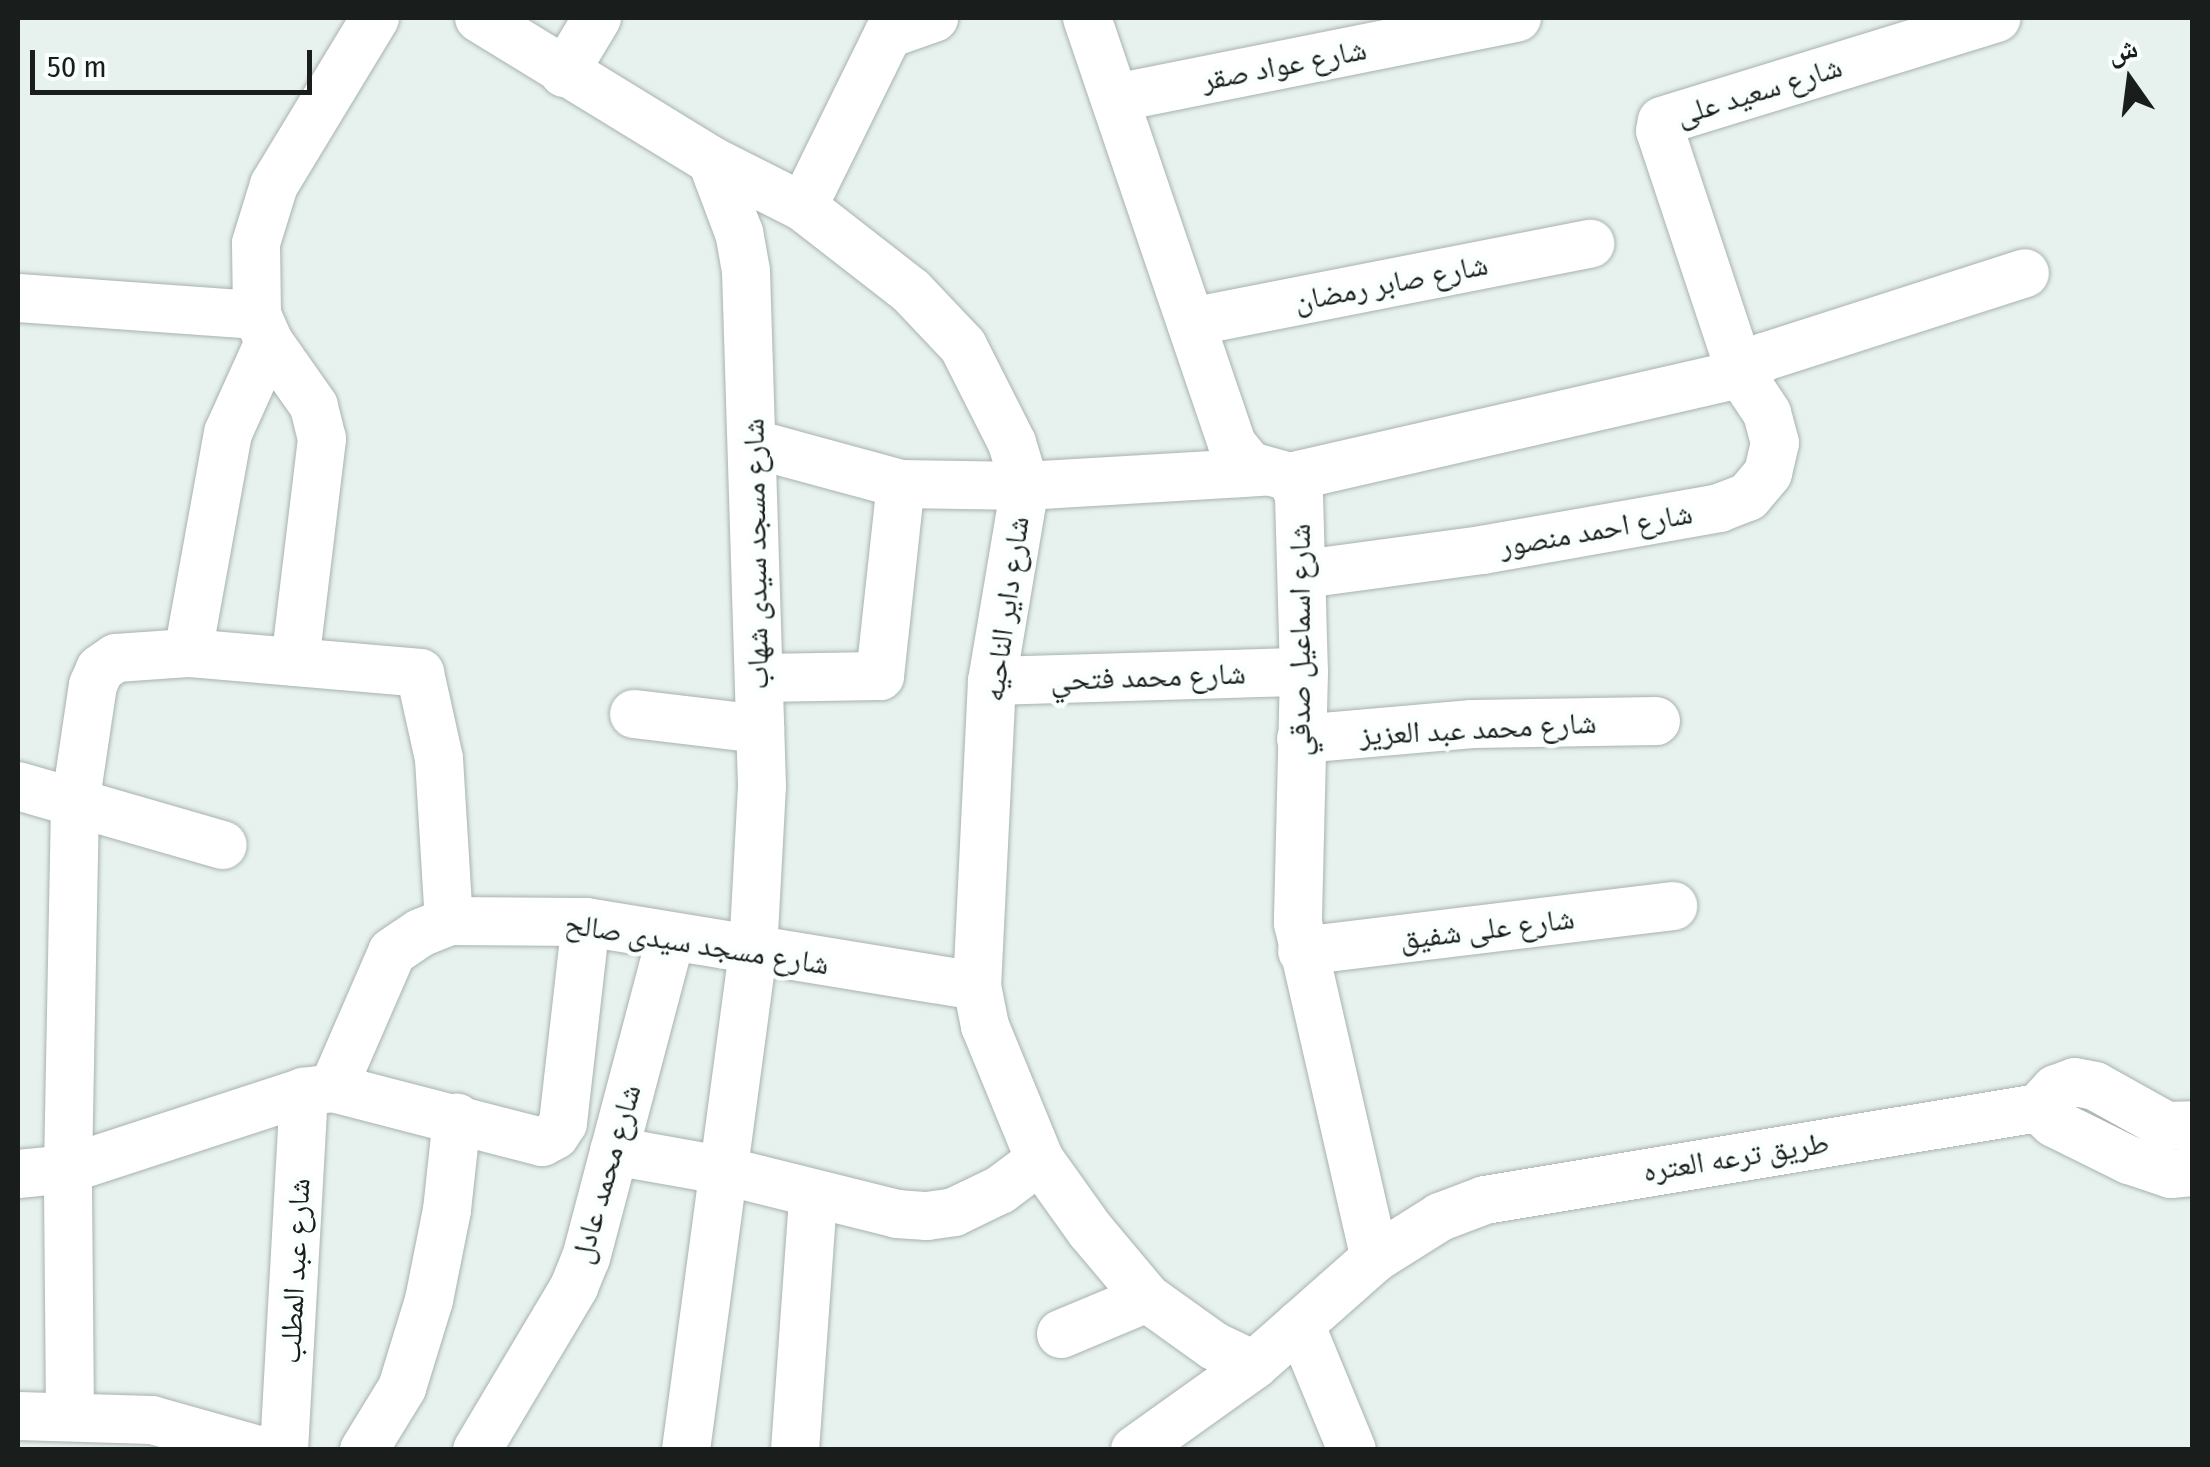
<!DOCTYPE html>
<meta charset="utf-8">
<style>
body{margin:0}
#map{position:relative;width:2210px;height:1467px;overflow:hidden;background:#e7f2ee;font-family:"Fira Sans Condensed","Noto Naskh Arabic",sans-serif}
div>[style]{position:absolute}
.roads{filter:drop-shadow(0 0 2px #a8b2ae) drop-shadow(0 0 2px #a8b2ae)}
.minor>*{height:48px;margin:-24px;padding:0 24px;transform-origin:24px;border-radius:24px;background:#fff}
span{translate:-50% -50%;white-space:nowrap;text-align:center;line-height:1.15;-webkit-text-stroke:9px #f8fffc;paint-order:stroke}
.street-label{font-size:30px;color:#191d1c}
.frame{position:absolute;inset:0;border:20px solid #191d1c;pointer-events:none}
.north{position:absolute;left:2080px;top:30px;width:100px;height:100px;-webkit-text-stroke:8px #f8fffc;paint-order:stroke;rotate:346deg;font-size:28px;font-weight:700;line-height:40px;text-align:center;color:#191d1c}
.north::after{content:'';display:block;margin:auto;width:35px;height:45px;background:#191d1c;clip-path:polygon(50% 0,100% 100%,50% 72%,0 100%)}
.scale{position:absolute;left:30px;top:50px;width:282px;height:45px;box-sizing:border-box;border:5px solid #191d1c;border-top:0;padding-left:12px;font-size:30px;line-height:35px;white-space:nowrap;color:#191d1c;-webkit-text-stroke:8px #f8fffc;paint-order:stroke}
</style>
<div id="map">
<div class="roads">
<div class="minor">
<div style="left:479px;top:18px;width:273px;rotate:31.5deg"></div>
<div style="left:712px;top:161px;width:102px;rotate:26.8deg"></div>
<div style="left:803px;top:207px;width:137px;rotate:37.9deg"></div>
<div style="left:911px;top:291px;width:76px;rotate:46.6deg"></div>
<div style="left:963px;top:346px;width:109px;rotate:63.2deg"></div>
<div style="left:1012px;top:443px;width:45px;rotate:73.2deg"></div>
<div style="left:1025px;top:486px;width:198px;rotate:99.6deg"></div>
<div style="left:992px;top:681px;width:305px;rotate:92.8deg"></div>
<div style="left:977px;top:986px;width:41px;rotate:78.7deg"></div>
<div style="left:985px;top:1026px;width:145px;rotate:67.7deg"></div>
<div style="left:1040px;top:1160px;width:86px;rotate:54.5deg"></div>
<div style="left:1090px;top:1230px;width:89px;rotate:50deg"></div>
<div style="left:1147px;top:1298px;width:82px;rotate:35.6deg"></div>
<div style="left:1214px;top:1346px;width:44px;rotate:25.4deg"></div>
<div style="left:1087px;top:18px;width:450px;rotate:71.2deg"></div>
<div style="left:1232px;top:444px;width:28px;rotate:51deg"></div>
<div style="left:1250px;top:466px;width:41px;rotate:15.4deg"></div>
<div style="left:1290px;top:477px;width:20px;rotate:63deg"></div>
<div style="left:1299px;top:495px;width:177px;rotate:88.4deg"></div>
<div style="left:1304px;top:672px;width:251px;rotate:91.4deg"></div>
<div style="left:1298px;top:923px;width:344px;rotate:77.1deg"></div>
<div style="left:564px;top:73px;width:64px;rotate:-59deg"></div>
<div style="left:1115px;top:98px;width:410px;rotate:-11.3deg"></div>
<div style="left:803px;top:207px;width:193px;rotate:-63.8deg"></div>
<div style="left:888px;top:34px;width:49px;rotate:-19.2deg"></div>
<div style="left:18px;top:298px;width:240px;rotate:4.1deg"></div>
<div style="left:1191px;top:322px;width:407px;rotate:-11.1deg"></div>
<div style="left:754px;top:444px;width:152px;rotate:15.2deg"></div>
<div style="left:901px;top:484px;width:124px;rotate:0.9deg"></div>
<div style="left:1025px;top:486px;width:238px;rotate:-3.4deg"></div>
<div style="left:1290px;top:477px;width:463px;rotate:-12.9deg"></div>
<div style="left:1741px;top:374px;width:29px;rotate:-36deg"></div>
<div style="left:1764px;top:357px;width:274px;rotate:-17.8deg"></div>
<div style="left:1304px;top:574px;width:180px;rotate:-7.7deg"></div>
<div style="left:1482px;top:550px;width:241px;rotate:-10deg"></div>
<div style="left:1719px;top:508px;width:31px;rotate:-21deg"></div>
<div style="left:1748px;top:497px;width:31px;rotate:-50deg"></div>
<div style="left:1768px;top:473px;width:31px;rotate:-77deg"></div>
<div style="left:1775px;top:443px;width:31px;rotate:-105deg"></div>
<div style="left:1767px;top:413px;width:47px;rotate:-123.7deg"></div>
<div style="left:1741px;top:374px;width:256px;rotate:-108.4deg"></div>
<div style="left:1660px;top:131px;width:10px;rotate:-79deg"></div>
<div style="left:1662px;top:121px;width:350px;rotate:-17.1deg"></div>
<div style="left:188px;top:653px;width:224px;rotate:-79.7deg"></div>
<div style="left:228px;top:433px;width:100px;rotate:-65.7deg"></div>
<div style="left:295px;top:662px;width:225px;rotate:-83.1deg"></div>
<div style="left:322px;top:439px;width:34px;rotate:-104deg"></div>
<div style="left:314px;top:406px;width:78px;rotate:-125.1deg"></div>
<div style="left:269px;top:342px;width:30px;rotate:-114deg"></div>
<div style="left:257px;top:315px;width:72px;rotate:-90.8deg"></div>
<div style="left:256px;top:243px;width:61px;rotate:-72.8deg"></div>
<div style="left:274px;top:185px;width:195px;rotate:-58.8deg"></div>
<div style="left:759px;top:678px;width:121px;rotate:-0.9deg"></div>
<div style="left:880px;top:676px;width:193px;rotate:-83.8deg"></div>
<div style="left:992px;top:681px;width:312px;rotate:-1.7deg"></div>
<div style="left:634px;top:714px;width:127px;rotate:6.8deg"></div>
<div style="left:1301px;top:739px;width:172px;rotate:-5deg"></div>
<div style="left:1472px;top:724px;width:184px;rotate:-0.9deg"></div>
<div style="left:18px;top:786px;width:213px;rotate:16.1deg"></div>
<div style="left:1302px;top:951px;width:374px;rotate:-6.9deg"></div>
<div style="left:333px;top:1088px;width:148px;rotate:-66.5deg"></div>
<div style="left:392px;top:952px;width:34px;rotate:-34deg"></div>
<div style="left:420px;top:933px;width:31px;rotate:-22deg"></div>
<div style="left:449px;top:921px;width:137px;rotate:0.4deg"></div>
<div style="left:586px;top:922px;width:396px;rotate:9.3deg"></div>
<div style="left:2038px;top:1108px;width:22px;rotate:43deg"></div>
<div style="left:2054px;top:1123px;width:84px;rotate:26.3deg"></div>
<div style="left:2129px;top:1160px;width:44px;rotate:18.4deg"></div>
<div style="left:2171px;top:1174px;width:21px;rotate:-5deg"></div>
<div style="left:614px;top:1151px;width:109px;rotate:10.1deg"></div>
<div style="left:721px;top:1170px;width:181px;rotate:14deg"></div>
<div style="left:897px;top:1214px;width:30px;rotate:4deg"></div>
<div style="left:927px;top:1216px;width:27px;rotate:-8deg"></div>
<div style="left:954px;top:1212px;width:51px;rotate:-25.6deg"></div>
<div style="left:1000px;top:1190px;width:50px;rotate:-36.9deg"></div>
<div style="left:18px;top:1174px;width:50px;rotate:-5.7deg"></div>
<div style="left:68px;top:1169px;width:248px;rotate:-18.1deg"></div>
<div style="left:304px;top:1092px;width:29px;rotate:-8deg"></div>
<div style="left:333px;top:1088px;width:216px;rotate:14.5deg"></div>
<div style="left:542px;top:1142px;width:15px;rotate:-28deg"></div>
<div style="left:555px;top:1135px;width:14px;rotate:-56deg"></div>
<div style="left:563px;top:1123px;width:202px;rotate:-83.5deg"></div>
<div style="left:1300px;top:1324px;width:136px;rotate:67.6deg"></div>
<div style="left:1061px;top:1334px;width:93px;rotate:-22.7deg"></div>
<div style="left:70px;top:1415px;width:246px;rotate:-90.5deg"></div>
<div style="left:68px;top:1169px;width:364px;rotate:-88.9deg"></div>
<div style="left:75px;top:805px;width:121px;rotate:-81.5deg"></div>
<div style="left:93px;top:685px;width:17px;rotate:-66deg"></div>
<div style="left:100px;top:669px;width:19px;rotate:-35deg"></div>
<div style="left:116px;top:658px;width:72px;rotate:-4deg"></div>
<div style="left:188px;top:653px;width:233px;rotate:4.9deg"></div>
<div style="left:420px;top:673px;width:88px;rotate:77.5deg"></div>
<div style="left:439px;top:759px;width:162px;rotate:86.5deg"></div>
<div style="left:18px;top:1416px;width:134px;rotate:1.7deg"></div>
<div style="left:152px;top:1420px;width:111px;rotate:15.7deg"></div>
<div style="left:284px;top:1450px;width:359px;rotate:-86.8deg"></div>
<div style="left:364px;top:1450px;width:73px;rotate:-58.5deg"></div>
<div style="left:402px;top:1388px;width:92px;rotate:-72.9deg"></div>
<div style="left:429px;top:1300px;width:92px;rotate:-78.7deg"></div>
<div style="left:447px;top:1210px;width:93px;rotate:-83.8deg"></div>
<div style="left:477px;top:1450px;width:190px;rotate:-59.2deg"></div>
<div style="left:574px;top:1287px;width:31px;rotate:-68deg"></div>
<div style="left:586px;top:1258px;width:332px;rotate:-75.2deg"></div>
<div style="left:686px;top:1450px;width:502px;rotate:-82.34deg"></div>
<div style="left:753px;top:952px;width:166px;rotate:-86.9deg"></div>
<div style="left:762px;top:786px;width:515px;rotate:-91.78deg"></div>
<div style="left:746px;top:271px;width:39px;rotate:-100deg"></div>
<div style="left:739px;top:233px;width:77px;rotate:-110.6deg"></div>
<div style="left:795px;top:1450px;width:254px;rotate:-85.9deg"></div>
<div style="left:1135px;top:1450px;width:146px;rotate:-35.5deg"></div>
<div style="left:1254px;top:1365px;width:162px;rotate:-41.5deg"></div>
<div style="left:1375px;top:1258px;width:77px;rotate:-32.2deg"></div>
<div style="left:1440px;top:1217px;width:48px;rotate:-20.7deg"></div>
<div style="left:1485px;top:1200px;width:561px;rotate:-9.45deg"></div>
<div style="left:2038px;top:1108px;width:26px;rotate:-47deg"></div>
<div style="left:2056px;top:1089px;width:20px;rotate:-20deg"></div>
<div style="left:2075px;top:1082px;width:20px;rotate:11deg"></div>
<div style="left:2095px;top:1086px;width:82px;rotate:29.1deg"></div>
<div style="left:2167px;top:1126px;width:25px;rotate:-2deg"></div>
</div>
</div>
<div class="street-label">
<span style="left:1284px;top:65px;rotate:-11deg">شارع عواد صقر</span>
<span style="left:1759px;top:91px;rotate:-17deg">شارع سعيد على</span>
<span style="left:1391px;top:283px;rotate:-11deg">شارع صابر رمضان</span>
<span style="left:1596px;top:530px;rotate:-10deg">شارع احمد منصور</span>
<span style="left:756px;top:554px;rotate:-91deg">شارع مسجد سيدى شهاب</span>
<span style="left:1006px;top:609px;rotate:-82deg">شارع داير الناحيه</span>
<span style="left:1300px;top:640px;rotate:-90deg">شارع اسماعيل صدقي</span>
<span style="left:1148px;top:677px;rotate:-2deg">شارع محمد فتحي</span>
<span style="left:1478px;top:729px;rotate:-3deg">شارع محمد عبد العزيز</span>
<span style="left:1487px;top:929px;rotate:-7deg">شارع على شفيق</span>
<span style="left:697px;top:944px;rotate:9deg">شارع مسجد سيدى صالح</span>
<span style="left:1736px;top:1157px;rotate:-9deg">طريق ترعه العتره</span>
<span style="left:606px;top:1174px;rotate:-74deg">شارع محمد عادل</span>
<span style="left:295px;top:1271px;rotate:-87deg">شارع عبد المطلب</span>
</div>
<div class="frame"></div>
<div class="north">ش</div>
<div class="scale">50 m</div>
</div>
